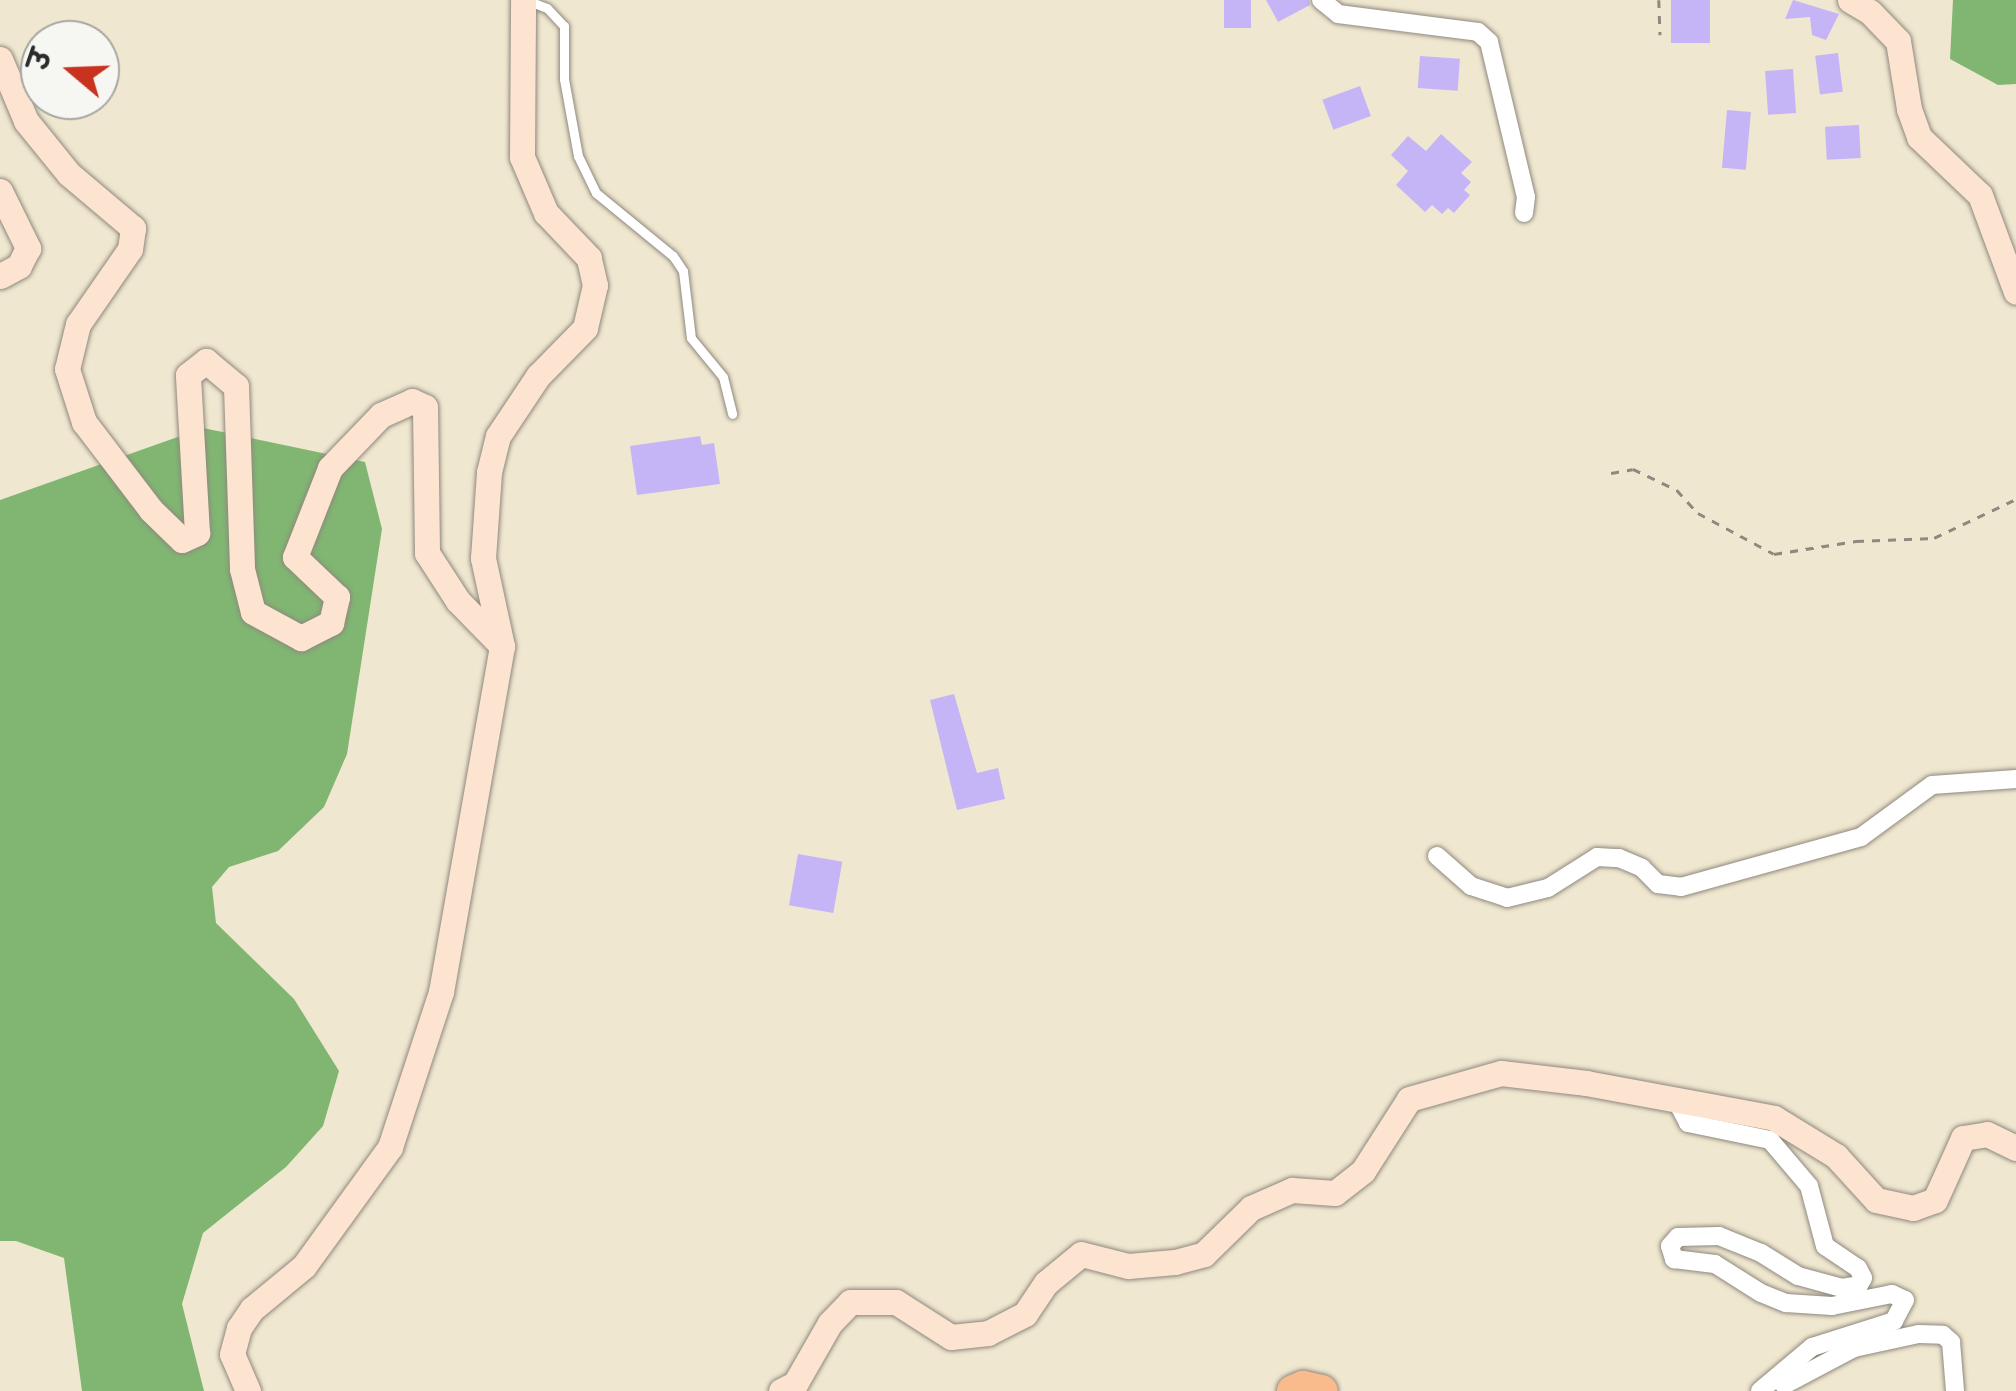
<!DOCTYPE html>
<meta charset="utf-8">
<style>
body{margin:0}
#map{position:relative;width:2016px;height:1391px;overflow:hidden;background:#f0e7d0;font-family:"Indie Flower","Playpen Sans Deva",sans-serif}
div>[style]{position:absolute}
.forest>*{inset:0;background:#80b672}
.building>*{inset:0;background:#c5b5f7;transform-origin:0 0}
.path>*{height:2.5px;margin-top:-1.25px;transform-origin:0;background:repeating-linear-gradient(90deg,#8e897e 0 8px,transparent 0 16px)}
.roads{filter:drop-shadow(0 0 2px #8e897e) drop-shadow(0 0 2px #8e897e)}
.lane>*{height:9px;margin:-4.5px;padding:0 4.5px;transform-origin:4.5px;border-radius:4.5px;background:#fff}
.street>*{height:18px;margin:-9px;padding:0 9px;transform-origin:9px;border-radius:9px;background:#fff}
.secondary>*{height:25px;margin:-12.5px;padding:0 12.5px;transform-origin:12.5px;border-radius:12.5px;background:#fde4d1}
.highway>*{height:32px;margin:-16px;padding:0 16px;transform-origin:16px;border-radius:16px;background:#fabb8c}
span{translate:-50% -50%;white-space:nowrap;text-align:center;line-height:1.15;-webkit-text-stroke:8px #f6f6f2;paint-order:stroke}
.north{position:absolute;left:20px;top:20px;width:100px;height:100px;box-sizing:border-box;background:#f6f6f2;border:2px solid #a5a5a2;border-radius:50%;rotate:289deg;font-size:28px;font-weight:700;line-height:40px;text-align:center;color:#2b2b2b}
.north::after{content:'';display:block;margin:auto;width:35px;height:45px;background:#c8321e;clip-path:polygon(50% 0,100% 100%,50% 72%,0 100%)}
</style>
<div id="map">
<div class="forest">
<div style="clip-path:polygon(1953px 0,2016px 0,2016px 84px,1998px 85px,1950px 59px)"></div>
<div style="clip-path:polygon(203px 428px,365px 462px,382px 529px,347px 754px,324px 807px,278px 851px,229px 867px,212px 887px,216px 923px,294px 999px,339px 1071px,323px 1126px,286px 1167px,203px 1233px,182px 1304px,204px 1391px,82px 1391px,64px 1258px,16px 1241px,0 1241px,0 500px)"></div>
</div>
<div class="building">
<div style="left:1224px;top:0;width:27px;height:28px"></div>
<div style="clip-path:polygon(1266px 0,1309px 0,1310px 5px,1278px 22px)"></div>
<div style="left:1671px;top:0;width:39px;height:43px"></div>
<div style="clip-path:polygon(1793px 0,1839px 14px,1826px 40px,1812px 35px,1810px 17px,1785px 19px)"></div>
<div style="left:1838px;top:53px;width:39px;height:23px;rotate:83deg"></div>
<div style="left:1420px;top:56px;width:40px;height:32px;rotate:4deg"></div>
<div style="left:1793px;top:69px;width:44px;height:28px;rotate:86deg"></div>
<div style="left:1360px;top:86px;width:32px;height:40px;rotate:70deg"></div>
<div style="left:1727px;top:110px;width:24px;height:58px;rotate:5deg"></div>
<div style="left:1859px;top:125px;width:33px;height:34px;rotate:87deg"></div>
<div style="clip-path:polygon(1441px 134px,1472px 162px,1461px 173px,1471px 182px,1464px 190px,1470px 195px,1454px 213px,1448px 208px,1442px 214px,1432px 205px,1425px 212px,1396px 185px,1408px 171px,1391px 155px,1408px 136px,1426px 151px)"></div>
<div style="clip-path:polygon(700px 436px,702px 445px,714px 443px,720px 484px,637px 495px,630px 446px)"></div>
<div style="clip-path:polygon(954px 694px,977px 773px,998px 768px,1005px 799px,957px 810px,930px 700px)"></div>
<div style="left:798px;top:854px;width:45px;height:52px;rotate:10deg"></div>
</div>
<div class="path">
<div style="left:1659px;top:0;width:35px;rotate:88deg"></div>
<div style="left:1611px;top:473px;width:22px;rotate:-10deg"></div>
<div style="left:1633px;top:469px;width:49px;rotate:25.5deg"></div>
<div style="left:1677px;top:490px;width:31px;rotate:48deg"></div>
<div style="left:1698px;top:513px;width:86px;rotate:28.3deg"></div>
<div style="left:1774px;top:554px;width:83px;rotate:-9deg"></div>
<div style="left:1856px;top:541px;width:78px;rotate:-2.2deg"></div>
<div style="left:1934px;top:538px;width:91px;rotate:-25.4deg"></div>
</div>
<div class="roads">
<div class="lane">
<div style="left:526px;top:0;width:22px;rotate:21deg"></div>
<div style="left:547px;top:8px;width:25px;rotate:47deg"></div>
<div style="left:564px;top:26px;width:53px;rotate:90deg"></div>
<div style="left:564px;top:79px;width:78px;rotate:79.7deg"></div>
<div style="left:578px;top:156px;width:41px;rotate:64.1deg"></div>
<div style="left:596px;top:193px;width:99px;rotate:39.3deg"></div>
<div style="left:673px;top:256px;width:18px;rotate:56deg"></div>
<div style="left:683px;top:271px;width:67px;rotate:83.2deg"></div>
<div style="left:691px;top:338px;width:50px;rotate:50.6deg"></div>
<div style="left:723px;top:377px;width:38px;rotate:76deg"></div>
</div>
<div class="street">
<div style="left:1321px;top:0;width:22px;rotate:39deg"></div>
<div style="left:1338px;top:14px;width:141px;rotate:7.3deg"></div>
<div style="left:1478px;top:32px;width:15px;rotate:42deg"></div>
<div style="left:1489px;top:42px;width:159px;rotate:76.6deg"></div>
<div style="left:1526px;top:197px;width:16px;rotate:97deg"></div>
<div style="left:1437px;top:856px;width:45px;rotate:41.4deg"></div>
<div style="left:1471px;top:886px;width:38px;rotate:18deg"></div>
<div style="left:1507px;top:898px;width:42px;rotate:-13.7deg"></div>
<div style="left:1548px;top:888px;width:58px;rotate:-32.3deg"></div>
<div style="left:1597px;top:857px;width:22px;rotate:3deg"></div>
<div style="left:1619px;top:858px;width:25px;rotate:23deg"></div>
<div style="left:1642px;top:868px;width:23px;rotate:45deg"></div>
<div style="left:1658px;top:884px;width:23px;rotate:7deg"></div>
<div style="left:1681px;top:887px;width:187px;rotate:-15.5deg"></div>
<div style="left:1861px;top:837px;width:88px;rotate:-36.2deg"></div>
<div style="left:1932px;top:785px;width:84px;rotate:-4.1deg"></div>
<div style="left:1676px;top:1100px;width:26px;rotate:62deg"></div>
<div style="left:1688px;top:1123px;width:84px;rotate:11.7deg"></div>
<div style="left:1770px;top:1140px;width:60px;rotate:49.7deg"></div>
<div style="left:1809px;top:1186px;width:62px;rotate:75.1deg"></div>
<div style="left:1825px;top:1246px;width:40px;rotate:34deg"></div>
<div style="left:1858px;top:1268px;width:11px;rotate:63deg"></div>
<div style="left:1863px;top:1278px;width:8px;rotate:120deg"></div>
<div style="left:1859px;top:1285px;width:17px;rotate:170deg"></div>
<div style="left:1842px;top:1288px;width:46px;rotate:-164.7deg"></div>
<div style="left:1798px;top:1276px;width:44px;rotate:-148.1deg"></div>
<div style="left:1761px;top:1253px;width:45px;rotate:-158deg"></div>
<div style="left:1719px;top:1236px;width:41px;rotate:178.6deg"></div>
<div style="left:1678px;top:1237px;width:12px;rotate:132deg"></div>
<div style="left:1670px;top:1246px;width:14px;rotate:73deg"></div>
<div style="left:1674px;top:1259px;width:41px;rotate:7deg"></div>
<div style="left:1715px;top:1264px;width:54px;rotate:32.2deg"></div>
<div style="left:1761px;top:1293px;width:27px;rotate:22deg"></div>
<div style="left:1786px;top:1303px;width:46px;rotate:3.7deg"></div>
<div style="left:1832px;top:1306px;width:61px;rotate:-11.3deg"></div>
<div style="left:1892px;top:1294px;width:14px;rotate:25deg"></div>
<div style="left:1905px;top:1300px;width:24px;rotate:118deg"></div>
<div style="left:1894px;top:1321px;width:86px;rotate:162.4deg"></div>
<div style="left:1812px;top:1347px;width:68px;rotate:139.8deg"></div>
<div style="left:1784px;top:1385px;width:79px;rotate:-27.9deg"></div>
<div style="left:1854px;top:1348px;width:66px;rotate:-12.2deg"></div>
<div style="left:1919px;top:1334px;width:24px;rotate:2deg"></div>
<div style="left:1943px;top:1335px;width:11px;rotate:41deg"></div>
<div style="left:1951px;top:1342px;width:49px;rotate:85.3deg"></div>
</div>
<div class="secondary">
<div style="left:1850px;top:0;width:23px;rotate:31deg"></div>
<div style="left:1870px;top:12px;width:40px;rotate:46deg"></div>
<div style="left:1898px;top:41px;width:69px;rotate:80.8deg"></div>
<div style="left:1909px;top:109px;width:30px;rotate:70deg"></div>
<div style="left:1919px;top:137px;width:84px;rotate:43.6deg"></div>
<div style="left:1980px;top:195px;width:103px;rotate:69.6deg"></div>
<div style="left:0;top:59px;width:67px;rotate:67.2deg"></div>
<div style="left:26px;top:121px;width:68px;rotate:50.9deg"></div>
<div style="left:69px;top:174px;width:84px;rotate:40.2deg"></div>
<div style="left:133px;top:228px;width:21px;rotate:98deg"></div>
<div style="left:130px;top:249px;width:91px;rotate:124.7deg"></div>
<div style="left:78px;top:324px;width:46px;rotate:103.7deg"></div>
<div style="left:67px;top:369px;width:56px;rotate:72.2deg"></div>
<div style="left:84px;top:422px;width:111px;rotate:52.7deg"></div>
<div style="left:151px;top:510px;width:43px;rotate:44.1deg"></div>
<div style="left:182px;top:540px;width:17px;rotate:-25deg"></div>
<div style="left:197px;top:533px;width:158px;rotate:-93.3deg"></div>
<div style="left:188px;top:375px;width:23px;rotate:-38deg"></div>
<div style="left:206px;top:361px;width:39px;rotate:40deg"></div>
<div style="left:236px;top:386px;width:183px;rotate:88.1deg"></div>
<div style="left:242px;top:569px;width:44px;rotate:75.7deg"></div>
<div style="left:253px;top:612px;width:55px;rotate:28.4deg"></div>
<div style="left:301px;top:638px;width:34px;rotate:-27deg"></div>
<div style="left:331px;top:623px;width:27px;rotate:-77deg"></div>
<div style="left:337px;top:597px;width:58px;rotate:-136.4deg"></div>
<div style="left:295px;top:557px;width:96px;rotate:-68.5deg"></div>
<div style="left:330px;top:468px;width:74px;rotate:-46.1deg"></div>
<div style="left:381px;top:415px;width:34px;rotate:-24deg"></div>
<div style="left:412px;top:401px;width:14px;rotate:25deg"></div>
<div style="left:425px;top:407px;width:146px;rotate:89.2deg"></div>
<div style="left:427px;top:553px;width:57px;rotate:57.1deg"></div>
<div style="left:458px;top:601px;width:63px;rotate:45.6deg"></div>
<div style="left:0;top:191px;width:64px;rotate:63.8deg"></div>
<div style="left:28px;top:248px;width:20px;rotate:117deg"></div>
<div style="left:19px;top:266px;width:21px;rotate:152deg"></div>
<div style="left:248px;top:1391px;width:40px;rotate:-113.4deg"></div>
<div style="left:232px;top:1354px;width:27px;rotate:-75deg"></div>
<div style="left:239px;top:1328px;width:23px;rotate:-56deg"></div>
<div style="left:252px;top:1309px;width:67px;rotate:-39.6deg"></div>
<div style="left:304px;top:1266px;width:147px;rotate:-54.1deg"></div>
<div style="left:390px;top:1147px;width:163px;rotate:-71.8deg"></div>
<div style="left:441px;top:992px;width:351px;rotate:-80deg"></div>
<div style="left:502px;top:646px;width:90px;rotate:-102.2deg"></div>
<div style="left:483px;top:558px;width:86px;rotate:-86deg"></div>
<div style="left:489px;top:472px;width:37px;rotate:-76deg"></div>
<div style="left:498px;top:436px;width:72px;rotate:-56.3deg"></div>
<div style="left:538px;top:376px;width:67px;rotate:-45.6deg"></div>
<div style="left:585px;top:328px;width:44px;rotate:-76.9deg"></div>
<div style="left:595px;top:285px;width:28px;rotate:-103deg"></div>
<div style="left:589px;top:258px;width:62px;rotate:-133.7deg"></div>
<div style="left:546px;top:213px;width:61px;rotate:-113.2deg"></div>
<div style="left:522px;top:157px;width:157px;rotate:-89.6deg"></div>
<div style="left:781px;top:1391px;width:16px;rotate:-27deg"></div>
<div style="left:795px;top:1384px;width:70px;rotate:-60.2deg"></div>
<div style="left:830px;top:1323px;width:29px;rotate:-46deg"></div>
<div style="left:850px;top:1302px;width:46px"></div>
<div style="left:896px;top:1302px;width:65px;rotate:32.5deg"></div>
<div style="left:951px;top:1337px;width:37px;rotate:-6deg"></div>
<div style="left:988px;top:1333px;width:42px;rotate:-27.2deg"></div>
<div style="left:1025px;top:1314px;width:37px;rotate:-56deg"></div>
<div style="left:1046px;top:1283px;width:45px;rotate:-39.6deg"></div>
<div style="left:1081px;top:1254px;width:49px;rotate:14.3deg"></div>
<div style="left:1128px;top:1266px;width:47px;rotate:-4.9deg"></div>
<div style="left:1175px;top:1262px;width:30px;rotate:-15deg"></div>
<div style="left:1204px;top:1254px;width:66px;rotate:-44.4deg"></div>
<div style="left:1251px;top:1208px;width:45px;rotate:-23.7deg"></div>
<div style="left:1292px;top:1190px;width:43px;rotate:4deg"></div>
<div style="left:1335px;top:1193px;width:36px;rotate:-38deg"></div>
<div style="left:1363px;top:1171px;width:85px;rotate:-57.4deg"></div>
<div style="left:1409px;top:1099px;width:96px;rotate:-15.8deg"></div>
<div style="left:1501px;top:1073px;width:86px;rotate:6.7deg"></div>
<div style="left:1586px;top:1083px;width:191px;rotate:10.5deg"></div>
<div style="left:1774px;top:1118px;width:73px;rotate:31.5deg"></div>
<div style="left:1836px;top:1156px;width:59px;rotate:47.7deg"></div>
<div style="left:1876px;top:1200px;width:38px;rotate:12deg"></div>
<div style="left:1913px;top:1208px;width:23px;rotate:-20deg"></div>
<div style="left:1935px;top:1200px;width:68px;rotate:-65.7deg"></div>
<div style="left:1963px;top:1138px;width:24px;rotate:-9deg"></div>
<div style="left:1987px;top:1134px;width:32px;rotate:26deg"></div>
</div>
<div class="highway">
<div style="left:1293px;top:1391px;width:11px;rotate:-22deg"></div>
<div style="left:1303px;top:1387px;width:19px;rotate:12deg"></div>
</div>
</div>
<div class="north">उ</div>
</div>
